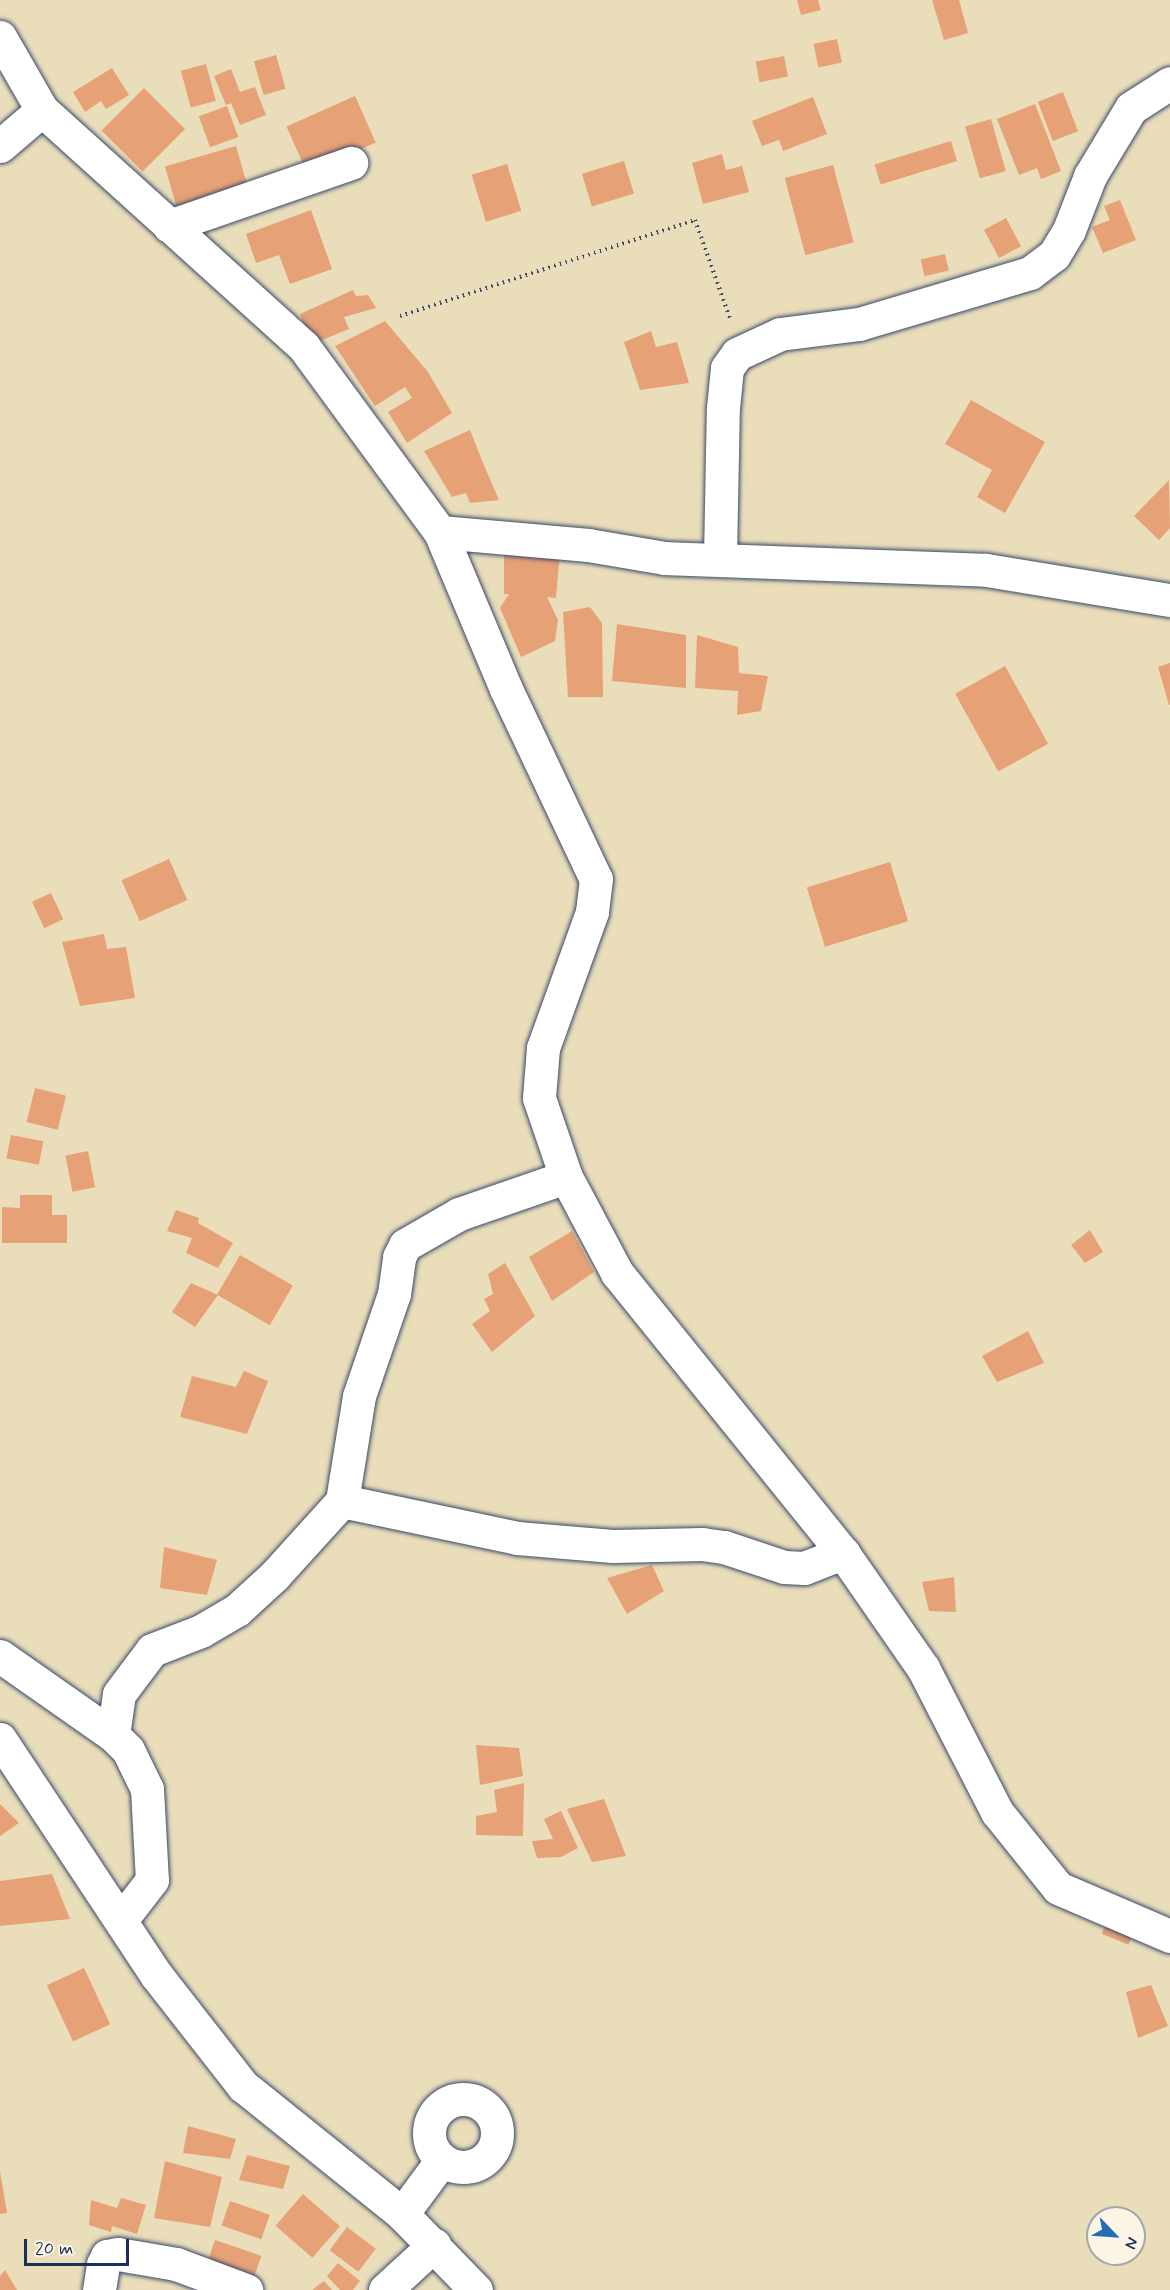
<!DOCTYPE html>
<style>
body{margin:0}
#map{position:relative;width:1170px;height:2290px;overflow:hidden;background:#eadeba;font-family:Mynerve,sans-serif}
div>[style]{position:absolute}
.building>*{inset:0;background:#e6a176;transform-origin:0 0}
.path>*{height:4px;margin-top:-2px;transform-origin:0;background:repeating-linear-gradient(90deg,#3a496c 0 1.5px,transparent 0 6px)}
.roads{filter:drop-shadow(0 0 2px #3a496c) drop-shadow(0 0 2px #3a496c)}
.minor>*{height:33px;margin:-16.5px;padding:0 16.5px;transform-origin:16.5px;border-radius:16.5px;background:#fff}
.minor>.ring{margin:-16.5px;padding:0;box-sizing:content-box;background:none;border:33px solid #fff;border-radius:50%}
span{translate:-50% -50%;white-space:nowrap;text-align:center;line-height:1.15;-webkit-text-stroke:4.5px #fcf5e5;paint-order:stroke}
.north{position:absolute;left:1086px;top:2206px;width:60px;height:60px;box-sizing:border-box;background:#fcf5e5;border:2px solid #a2a6af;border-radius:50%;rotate:115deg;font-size:16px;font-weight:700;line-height:24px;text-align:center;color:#1b2f5e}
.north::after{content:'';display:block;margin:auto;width:21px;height:27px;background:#1f6fb2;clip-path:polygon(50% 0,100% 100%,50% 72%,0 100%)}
.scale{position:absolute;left:24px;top:2239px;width:105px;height:27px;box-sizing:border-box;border:3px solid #1b2f5e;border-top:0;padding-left:8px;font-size:18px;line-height:21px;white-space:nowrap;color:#1b2f5e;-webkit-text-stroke:4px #fcf5e5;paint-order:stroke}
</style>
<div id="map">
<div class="building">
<div style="clip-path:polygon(797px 0,818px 0,821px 10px,801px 15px)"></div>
<div style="clip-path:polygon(932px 0,959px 0,968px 33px,944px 40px)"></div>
<div style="left:837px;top:39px;width:24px;height:24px;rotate:78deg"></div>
<div style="left:276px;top:55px;width:35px;height:23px;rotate:74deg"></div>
<div style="left:784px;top:56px;width:21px;height:29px;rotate:79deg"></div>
<div style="left:206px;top:64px;width:38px;height:26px;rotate:75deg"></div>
<div style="clip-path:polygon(112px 68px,129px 95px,106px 109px,101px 101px,85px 112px,73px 92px)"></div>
<div style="clip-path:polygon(231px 69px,240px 92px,255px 87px,266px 115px,240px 125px,231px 103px,226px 105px,214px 76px)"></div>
<div style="left:144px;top:88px;width:58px;height:60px;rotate:45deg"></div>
<div style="left:1063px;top:92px;width:42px;height:27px;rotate:69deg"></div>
<div style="left:355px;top:96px;width:51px;height:75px;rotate:66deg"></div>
<div style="clip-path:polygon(813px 97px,827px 134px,783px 151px,779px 140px,762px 146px,752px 121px)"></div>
<div style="clip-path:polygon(1035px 104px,1061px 171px,1041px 179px,1037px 168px,1019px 175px,997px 119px)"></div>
<div style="left:227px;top:106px;width:33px;height:30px;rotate:70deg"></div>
<div style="left:991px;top:119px;width:54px;height:27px;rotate:74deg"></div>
<div style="left:951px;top:141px;width:21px;height:80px;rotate:73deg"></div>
<div style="left:236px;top:146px;width:47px;height:74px;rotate:74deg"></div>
<div style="clip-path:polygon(722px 154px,726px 170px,742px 166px,749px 192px,703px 204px,692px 163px)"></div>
<div style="left:624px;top:161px;width:34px;height:44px;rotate:73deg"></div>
<div style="left:507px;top:164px;width:49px;height:37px;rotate:73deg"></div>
<div style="left:833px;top:165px;width:80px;height:50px;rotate:75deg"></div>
<div style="clip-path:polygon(1120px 200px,1136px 240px,1103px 253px,1092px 227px,1110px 220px,1104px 206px)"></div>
<div style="clip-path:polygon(311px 210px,332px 269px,290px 284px,279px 255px,256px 263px,246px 234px)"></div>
<div style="left:1006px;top:218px;width:32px;height:25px;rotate:62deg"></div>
<div style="left:945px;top:254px;width:17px;height:25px;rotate:77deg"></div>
<div style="clip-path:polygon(353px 290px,356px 296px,368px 295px,376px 308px,344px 317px,349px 329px,312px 344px,300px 314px)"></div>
<div style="clip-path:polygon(385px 321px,428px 372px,452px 413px,407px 443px,388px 412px,412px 398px,405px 387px,375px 406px,335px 346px)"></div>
<div style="clip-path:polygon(651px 331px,656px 347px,677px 342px,689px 383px,640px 390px,624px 342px)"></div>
<div style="clip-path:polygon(971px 400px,1045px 442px,1005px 513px,977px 497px,992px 470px,945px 444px)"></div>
<div style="clip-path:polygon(470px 430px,483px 463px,499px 500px,470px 503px,466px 493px,452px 497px,424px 451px)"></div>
<div style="clip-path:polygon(1169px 480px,1170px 528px,1159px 540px,1134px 516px)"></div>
<div style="clip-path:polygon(504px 546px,560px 552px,556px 598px,547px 597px,558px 620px,555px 641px,521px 657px,500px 608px,509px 594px,504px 594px)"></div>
<div style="clip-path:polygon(590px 607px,602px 623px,603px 697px,568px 697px,563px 612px)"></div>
<div style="clip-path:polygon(617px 624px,686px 635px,686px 688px,612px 681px)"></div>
<div style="clip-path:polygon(697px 635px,738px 647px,739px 673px,768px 676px,761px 711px,737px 715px,738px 691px,695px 688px)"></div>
<div style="clip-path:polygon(1170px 663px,1170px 705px,1169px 705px,1158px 667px)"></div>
<div style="left:1005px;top:666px;width:89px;height:57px;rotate:61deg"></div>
<div style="left:169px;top:859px;width:45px;height:52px;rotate:66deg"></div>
<div style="left:890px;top:862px;width:62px;height:87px;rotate:73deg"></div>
<div style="left:51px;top:893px;width:29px;height:21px;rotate:65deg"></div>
<div style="clip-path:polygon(104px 934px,107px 949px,126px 947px,135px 998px,80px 1006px,62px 942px)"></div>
<div style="left:35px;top:1088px;width:32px;height:35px;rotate:14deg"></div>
<div style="left:11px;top:1135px;width:33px;height:24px;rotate:11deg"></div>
<div style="left:88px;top:1151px;width:37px;height:23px;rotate:79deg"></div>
<div style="clip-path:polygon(20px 1195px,52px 1195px,52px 1215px,67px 1215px,67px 1243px,2px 1243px,2px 1207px,20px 1208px)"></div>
<div style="clip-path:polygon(176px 1210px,199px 1218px,198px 1223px,233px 1243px,218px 1268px,186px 1253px,192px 1238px,167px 1231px)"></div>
<div style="clip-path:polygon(1090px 1230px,1103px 1252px,1085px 1263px,1071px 1245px)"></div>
<div style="clip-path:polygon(572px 1231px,594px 1272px,552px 1301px,529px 1257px)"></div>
<div style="left:240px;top:1255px;width:61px;height:46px;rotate:30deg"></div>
<div style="clip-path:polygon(505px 1263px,535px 1316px,492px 1352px,472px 1324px,490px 1311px,484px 1299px,493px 1294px,488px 1274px)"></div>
<div style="clip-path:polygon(191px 1283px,218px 1295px,195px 1327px,172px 1312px)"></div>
<div style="clip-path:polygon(1028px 1331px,1044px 1363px,997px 1382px,982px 1356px)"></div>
<div style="clip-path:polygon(244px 1371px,268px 1381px,247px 1434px,180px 1417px,192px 1376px,236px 1387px)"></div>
<div style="clip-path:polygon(164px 1547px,217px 1560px,207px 1595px,160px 1588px)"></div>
<div style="clip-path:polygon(652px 1565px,664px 1591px,627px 1614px,607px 1578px)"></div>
<div style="clip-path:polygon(954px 1577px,956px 1612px,929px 1611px,922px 1582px)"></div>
<div style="clip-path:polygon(476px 1745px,519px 1748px,523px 1776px,480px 1785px)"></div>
<div style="clip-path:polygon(524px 1783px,523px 1836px,476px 1835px,476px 1816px,497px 1812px,494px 1790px)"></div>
<div style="clip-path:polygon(604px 1799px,626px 1856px,592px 1862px,567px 1809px)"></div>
<div style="clip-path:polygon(0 1804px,19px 1823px,0 1836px)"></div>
<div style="clip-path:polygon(561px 1811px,578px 1848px,561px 1857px,537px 1858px,532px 1841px,553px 1839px,544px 1819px)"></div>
<div style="clip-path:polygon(52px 1874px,70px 1919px,0 1926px,0 1881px)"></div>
<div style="left:1108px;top:1918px;width:29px;height:17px;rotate:22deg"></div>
<div style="left:84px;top:1968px;width:62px;height:41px;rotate:65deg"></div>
<div style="clip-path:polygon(1151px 1985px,1168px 2026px,1138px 2038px,1126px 1992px)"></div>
<div style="clip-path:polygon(188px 2126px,236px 2139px,230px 2159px,183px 2153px)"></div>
<div style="clip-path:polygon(247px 2155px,290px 2166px,283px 2189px,239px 2180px)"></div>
<div style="clip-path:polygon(165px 2161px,222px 2177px,210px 2227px,154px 2218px)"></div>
<div style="clip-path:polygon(0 2171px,7px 2213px,0 2214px)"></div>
<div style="left:303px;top:2194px;width:49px;height:42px;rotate:41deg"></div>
<div style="clip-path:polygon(121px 2198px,146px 2205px,137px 2234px,112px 2226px,111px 2232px,89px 2225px,91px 2200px,117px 2208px)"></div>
<div style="left:230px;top:2201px;width:42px;height:26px;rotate:19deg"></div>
<div style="left:347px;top:2227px;width:36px;height:29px;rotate:37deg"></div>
<div style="left:215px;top:2240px;width:49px;height:23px;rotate:19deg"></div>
<div style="clip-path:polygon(338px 2263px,360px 2281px,353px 2290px,340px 2290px,327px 2276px)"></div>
<div style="clip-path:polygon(5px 2270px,17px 2290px,0 2290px,0 2276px)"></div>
<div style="clip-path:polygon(324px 2281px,332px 2290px,312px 2290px)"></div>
</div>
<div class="path">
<div style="left:400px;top:316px;width:310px;rotate:-18deg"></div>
<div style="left:695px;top:220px;width:107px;rotate:70.4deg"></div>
</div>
<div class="roads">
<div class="minor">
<div style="left:0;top:37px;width:84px;rotate:60.1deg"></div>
<div style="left:42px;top:110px;width:353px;rotate:42.1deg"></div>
<div style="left:304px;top:347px;width:230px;rotate:53.7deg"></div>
<div style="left:440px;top:532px;width:170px;rotate:67.2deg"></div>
<div style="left:506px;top:689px;width:210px;rotate:64.7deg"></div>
<div style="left:596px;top:879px;width:33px;rotate:97deg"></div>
<div style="left:592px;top:912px;width:145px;rotate:109.8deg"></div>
<div style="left:543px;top:1048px;width:50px;rotate:94.6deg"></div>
<div style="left:539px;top:1098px;width:83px;rotate:71.1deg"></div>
<div style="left:566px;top:1177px;width:109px;rotate:62deg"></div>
<div style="left:617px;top:1273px;width:360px;rotate:51.1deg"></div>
<div style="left:843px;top:1553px;width:140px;rotate:55.2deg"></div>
<div style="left:923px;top:1668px;width:162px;rotate:62.8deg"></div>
<div style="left:997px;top:1812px;width:97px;rotate:51.2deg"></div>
<div style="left:1058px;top:1888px;width:122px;rotate:23.2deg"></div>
<div style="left:0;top:146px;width:55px;rotate:-40.6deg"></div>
<div style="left:169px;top:226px;width:193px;rotate:-19.1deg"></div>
<div style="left:440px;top:532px;width:149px;rotate:5deg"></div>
<div style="left:588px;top:545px;width:78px;rotate:9.6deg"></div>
<div style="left:665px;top:558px;width:321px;rotate:2.1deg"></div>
<div style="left:986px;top:570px;width:186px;rotate:9.3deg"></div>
<div style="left:720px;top:558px;width:150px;rotate:-88.9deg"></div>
<div style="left:723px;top:408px;width:40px;rotate:-84.3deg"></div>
<div style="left:727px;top:368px;width:17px;rotate:-54deg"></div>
<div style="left:737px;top:354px;width:47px;rotate:-24.9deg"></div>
<div style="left:780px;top:334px;width:80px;rotate:-7.2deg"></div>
<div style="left:859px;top:324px;width:178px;rotate:-16.6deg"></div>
<div style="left:1030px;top:273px;width:30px;rotate:-37deg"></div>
<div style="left:1054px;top:255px;width:29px;rotate:-59deg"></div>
<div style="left:1069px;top:230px;width:58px;rotate:-68.7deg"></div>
<div style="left:1090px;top:176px;width:79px;rotate:-58.9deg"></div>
<div style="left:1131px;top:108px;width:46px;rotate:-32.7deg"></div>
<div style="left:342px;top:1501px;width:179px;rotate:11.9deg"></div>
<div style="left:517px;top:1538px;width:96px;rotate:4.8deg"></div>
<div style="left:613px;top:1546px;width:89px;rotate:-1.3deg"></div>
<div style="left:702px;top:1544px;width:22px;rotate:8deg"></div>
<div style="left:724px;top:1547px;width:63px;rotate:18.4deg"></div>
<div style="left:784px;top:1567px;width:20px;rotate:3deg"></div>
<div style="left:804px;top:1568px;width:42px;rotate:-21deg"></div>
<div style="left:0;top:1656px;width:138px;rotate:35deg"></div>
<div style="left:113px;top:1735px;width:21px;rotate:45deg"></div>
<div style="left:128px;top:1750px;width:43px;rotate:64deg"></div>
<div style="left:147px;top:1789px;width:91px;rotate:86.9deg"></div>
<div style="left:152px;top:1880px;width:51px;rotate:127.8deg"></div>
<div style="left:113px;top:1735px;width:41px;rotate:-81.7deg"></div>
<div style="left:119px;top:1694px;width:55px;rotate:-53.1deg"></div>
<div style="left:152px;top:1650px;width:53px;rotate:-21.2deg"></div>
<div style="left:201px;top:1631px;width:42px;rotate:-30.3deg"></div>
<div style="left:237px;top:1610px;width:52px;rotate:-42.6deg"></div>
<div style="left:275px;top:1575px;width:100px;rotate:-47.8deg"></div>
<div style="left:342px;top:1501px;width:106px;rotate:-80.8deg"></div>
<div style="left:359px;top:1396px;width:108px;rotate:-71.1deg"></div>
<div style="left:394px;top:1294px;width:37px;rotate:-82deg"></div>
<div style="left:399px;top:1257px;width:13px;rotate:-63deg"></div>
<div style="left:405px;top:1245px;width:62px;rotate:-29.9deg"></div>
<div style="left:459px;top:1214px;width:113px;rotate:-19.1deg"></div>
<div style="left:0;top:1739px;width:284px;rotate:56.5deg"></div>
<div style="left:157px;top:1976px;width:140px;rotate:52deg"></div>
<div style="left:243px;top:2086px;width:204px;rotate:38.8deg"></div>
<div style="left:402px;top:2214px;width:106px;rotate:45.8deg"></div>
<div class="ring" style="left:429px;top:2099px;width:35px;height:35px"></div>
<div style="left:402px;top:2214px;width:67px;rotate:-53.5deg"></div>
<div style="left:99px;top:2290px;width:26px;rotate:-81deg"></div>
<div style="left:103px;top:2264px;width:9px;rotate:-63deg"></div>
<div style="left:107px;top:2256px;width:11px;rotate:-10deg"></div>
<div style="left:118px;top:2254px;width:59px;rotate:9.8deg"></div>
<div style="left:176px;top:2264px;width:75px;rotate:20.4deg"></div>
<div style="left:385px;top:2290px;width:67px;rotate:-42.6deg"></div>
</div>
</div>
<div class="north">N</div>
<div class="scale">20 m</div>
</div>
